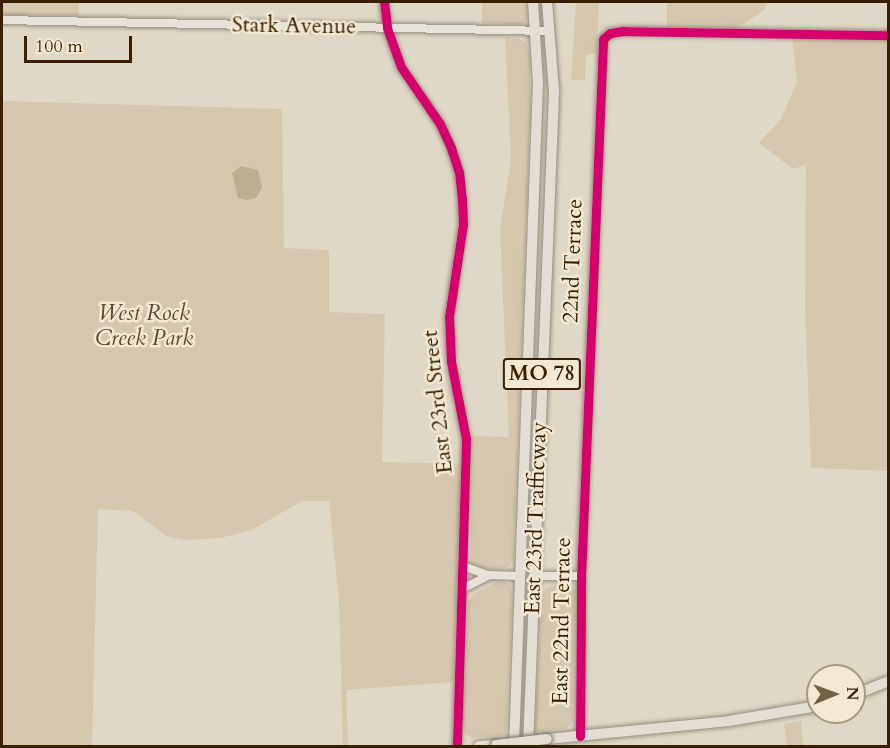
<!DOCTYPE html>
<style>
body{margin:0}
#map{position:relative;width:890px;height:748px;overflow:hidden;background:#e0d8c6;font-family:Cardo,serif}
div>[style]{position:absolute}
.green>*{inset:0;background:#d6c8ae;transform-origin:0 0}
.water>*{inset:0;background:#bdad92}
.roads{filter:drop-shadow(0 0 2px #938b7d) drop-shadow(0 0 2px #938b7d)}
.minor>*{height:8px;margin:-4px;padding:0 4px;transform-origin:4px;border-radius:4px;background:#e7e2da}
.major>*{height:10px;margin:-5px;padding:0 5px;transform-origin:5px;border-radius:5px;background:#e3ddd3}
.bridges{filter:drop-shadow(0 0 2px #7a7164) drop-shadow(0 0 2px #7a7164)}
.major-bridge>*{height:10px;margin:-5px;padding:0 5px;transform-origin:5px;border-radius:5px;background:#e3ddd3}
.cycleway>*{height:9px;margin:-4.5px;padding:0 4.5px;transform-origin:4.5px;border-radius:4.5px;background:#d6006c}
span{translate:-50% -50%;white-space:nowrap;text-align:center;line-height:1.15;-webkit-text-stroke:5px #f2e8d3;paint-order:stroke}
.shield-label span{padding:2px 4px;background:#f2e8d3;border:2px solid;border-radius:4px;-webkit-text-stroke-width:0}
.shield-label{font-size:21px;color:#391f00;font-weight:700}
.street-label{font-size:22px;color:#391f00}
.park-label{font-size:22px;color:#5e4627;font-style:italic}
.frame{position:absolute;inset:0;border:3px solid #391f00;pointer-events:none}
.north{position:absolute;left:806px;top:664px;width:60px;height:60px;box-sizing:border-box;background:#f2e8d3;border:2px solid #a8987f;border-radius:50%;rotate:89deg;font-size:16px;font-weight:700;line-height:24px;text-align:center;color:#391f00}
.north::after{content:'';display:block;margin:auto;width:21px;height:27px;background:#736045;clip-path:polygon(50% 0,100% 100%,50% 72%,0 100%)}
.scale{position:absolute;left:24px;top:36px;width:108px;height:27px;box-sizing:border-box;border:3px solid #391f00;border-top:0;padding-left:8px;font-size:18px;line-height:21px;white-space:nowrap;color:#391f00;-webkit-text-stroke:4px #f2e8d3;paint-order:stroke}
</style>
<div id="map">
<div class="green">
<div style="left:2px;top:2px;width:77px;height:13px"></div>
<div style="clip-path:polygon(482px 2px,525px 2px,527px 16px,524px 24px,482px 23px)"></div>
<div style="clip-path:polygon(576px 2px,599px 2px,597px 53px,586px 55px,585px 80px,571px 80px)"></div>
<div style="clip-path:polygon(667px 2px,768px 2px,765px 9px,737px 29px,667px 28px)"></div>
<div style="clip-path:polygon(505px 37px,519px 39px,526px 43px,530px 55px,530px 112px,513px 560px,508px 567px,499px 569px,479px 568px,471px 563px,471px 436px,509px 437px,500px 229px,511px 159px)"></div>
<div style="clip-path:polygon(792px 39px,888px 41px,888px 471px,811px 468px,805px 306px,806px 165px,793px 169px,759px 143px,781px 119px,797px 81px)"></div>
<div style="clip-path:polygon(2px 101px,282px 109px,284px 248px,329px 250px,329px 312px,385px 314px,382px 462px,461px 464px,453px 682px,346px 690px,348px 746px,343px 746px,339px 602px,329px 501px,302px 501px,250px 531px,220px 538px,185px 540px,166px 536px,133px 511px,98px 509px,92px 746px,2px 746px)"></div>
<div style="clip-path:polygon(499px 581px,509px 584px,512px 592px,506px 735px,472px 738px,465px 733px,463px 724px,468px 602px,473px 594px)"></div>
<div style="clip-path:polygon(555px 585px,572px 586px,575px 592px,573px 722px,567px 728px,535px 732px,542px 594px,547px 588px)"></div>
<div style="clip-path:polygon(801px 721px,803px 746px,787px 746px,784px 724px)"></div>
</div>
<div class="water">
<div style="clip-path:polygon(241px 166px,258px 170px,262px 188px,256px 198px,247px 200px,238px 198px,232px 173px)"></div>
</div>
<div class="roads">
<div class="minor">
<div style="left:384px;top:2px;width:26px;rotate:83deg"></div>
<div style="left:387px;top:28px;width:41px;rotate:70.3deg"></div>
<div style="left:401px;top:67px;width:69px;rotate:55.6deg"></div>
<div style="left:440px;top:124px;width:26px;rotate:65deg"></div>
<div style="left:451px;top:148px;width:25px;rotate:72deg"></div>
<div style="left:459px;top:172px;width:27px;rotate:84deg"></div>
<div style="left:462px;top:199px;width:25px;rotate:88deg"></div>
<div style="left:463px;top:224px;width:94px;rotate:98.6deg"></div>
<div style="left:449px;top:317px;width:45px;rotate:87.5deg"></div>
<div style="left:451px;top:362px;width:78px;rotate:79deg"></div>
<div style="left:466px;top:439px;width:307px;rotate:91.7deg"></div>
<div style="left:2px;top:20px;width:548px;rotate:1.15deg"></div>
<div style="left:463px;top:566px;width:27px;rotate:20deg"></div>
<div style="left:533px;top:576px;width:48px"></div>
<div style="left:462px;top:589px;width:30px;rotate:-27deg"></div>
<div style="left:489px;top:575px;width:31px;rotate:2deg"></div>
<div style="left:580px;top:736px;width:160px;rotate:-89.6deg"></div>
<div style="left:581px;top:576px;width:537px;rotate:-87.65deg"></div>
<div style="left:603px;top:39px;width:9px;rotate:-41deg"></div>
<div style="left:610px;top:33px;width:13px;rotate:-9deg"></div>
<div style="left:623px;top:31px;width:265px;rotate:0.9deg"></div>
</div>
<div class="major">
<div style="left:854px;top:695px;width:37px;rotate:-22deg"></div>
<div style="left:547px;top:739px;width:183px;rotate:-5.6deg"></div>
<div style="left:729px;top:721px;width:90px;rotate:-9.6deg"></div>
<div style="left:479px;top:746px;width:17px;rotate:-3deg"></div>
<div style="left:514px;top:746px;width:663px;rotate:-87.93deg"></div>
<div style="left:538px;top:83px;width:81px;rotate:-93.5deg"></div>
<div style="left:528px;top:746px;width:655px;rotate:-87.72deg"></div>
<div style="left:554px;top:92px;width:90px;rotate:-94.4deg"></div>
</div>
</div>
<div class="bridges">
<div class="major-bridge">
<div style="left:496px;top:745px;width:51px;rotate:-6.7deg"></div>
</div>
</div>
<div class="cycleway">
<div style="left:384px;top:2px;width:26px;rotate:83deg"></div>
<div style="left:387px;top:28px;width:41px;rotate:70.3deg"></div>
<div style="left:401px;top:67px;width:69px;rotate:55.6deg"></div>
<div style="left:440px;top:124px;width:26px;rotate:65deg"></div>
<div style="left:451px;top:148px;width:25px;rotate:72deg"></div>
<div style="left:459px;top:172px;width:27px;rotate:84deg"></div>
<div style="left:462px;top:199px;width:25px;rotate:88deg"></div>
<div style="left:463px;top:224px;width:94px;rotate:98.6deg"></div>
<div style="left:449px;top:317px;width:45px;rotate:87.5deg"></div>
<div style="left:451px;top:362px;width:78px;rotate:79deg"></div>
<div style="left:466px;top:439px;width:307px;rotate:91.7deg"></div>
<div style="left:580px;top:736px;width:160px;rotate:-89.6deg"></div>
<div style="left:581px;top:576px;width:537px;rotate:-87.65deg"></div>
<div style="left:603px;top:39px;width:9px;rotate:-41deg"></div>
<div style="left:610px;top:33px;width:13px;rotate:-9deg"></div>
<div style="left:623px;top:31px;width:265px;rotate:0.9deg"></div>
</div>
<div class="shield-label">
<span style="left:542px;top:374px">MO 78</span>
</div>
<div class="street-label">
<span style="left:294px;top:26px;rotate:1deg">Stark Avenue</span>
<span style="left:573px;top:261px;rotate:-88deg">22nd Terrace</span>
<span style="left:438px;top:402px;rotate:-96deg">East 23rd Street</span>
<span style="left:536px;top:518px;rotate:-88deg">East 23rd Trafficway</span>
<span style="left:562px;top:621px;rotate:-89deg">East 22nd Terrace</span>
</div>
<div class="park-label">
<span style="left:144px;top:326px">West Rock<br>Creek Park</span>
</div>
<div class="frame"></div>
<div class="north">N</div>
<div class="scale">100 m</div>
</div>
